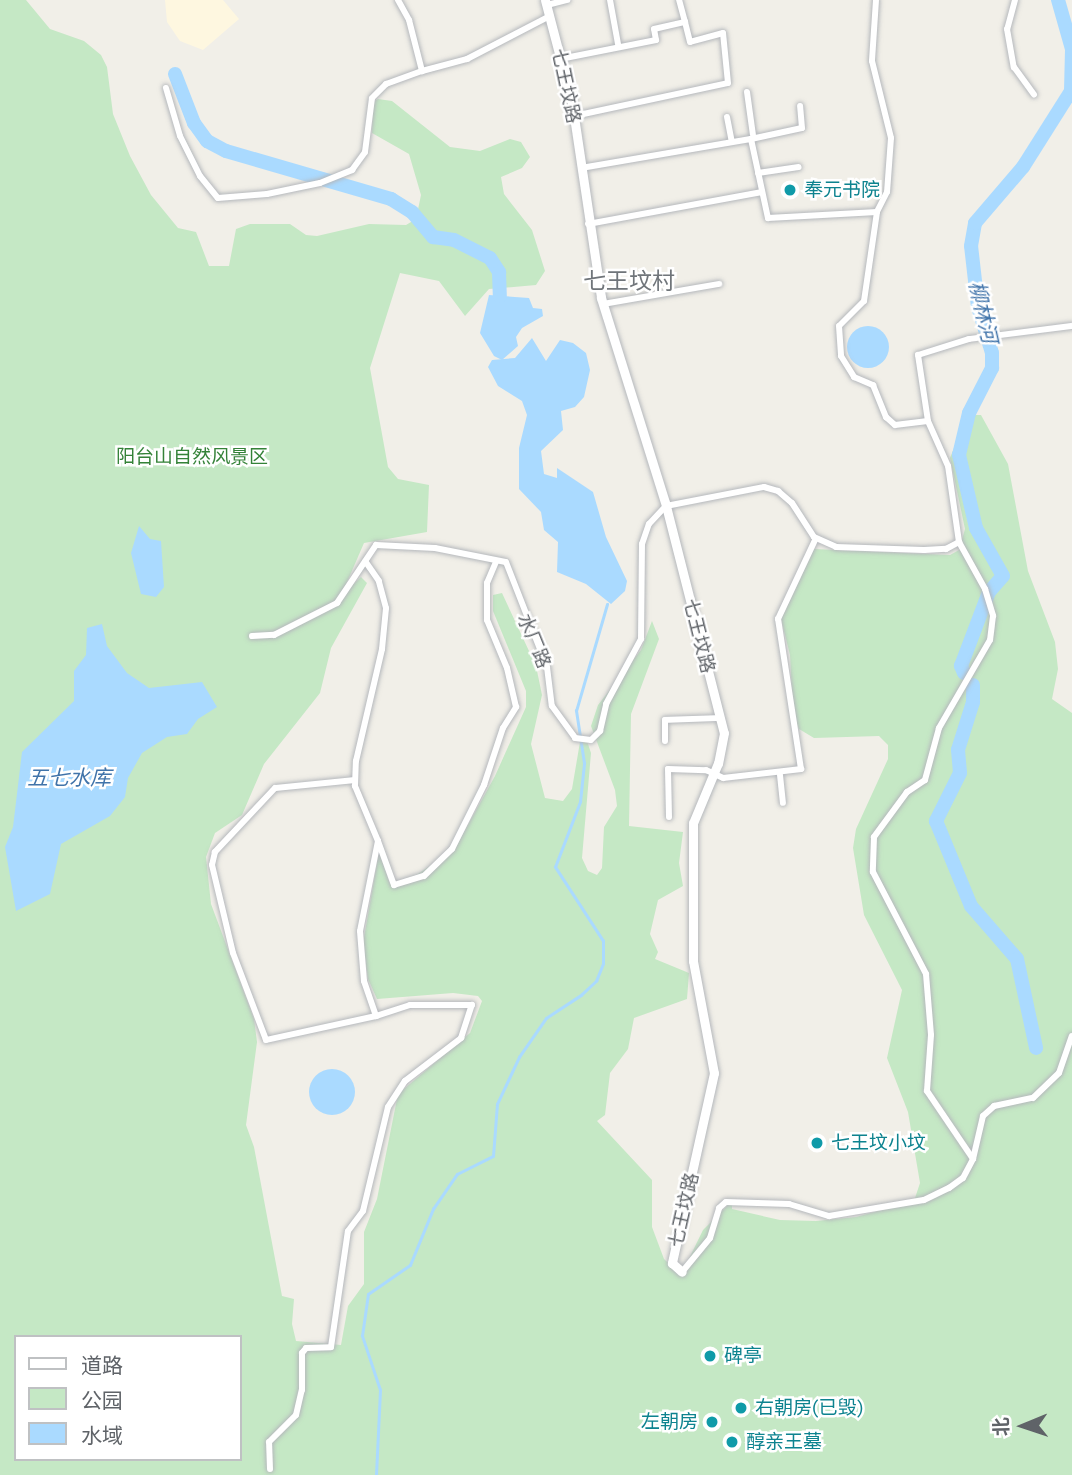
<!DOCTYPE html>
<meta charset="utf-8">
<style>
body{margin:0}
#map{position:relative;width:1072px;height:1475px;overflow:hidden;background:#f1efe8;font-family:"Work Sans","Noto Sans SC",sans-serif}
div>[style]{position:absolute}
.commercial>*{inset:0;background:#fef7e0}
.green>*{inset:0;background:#c5e8c5}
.water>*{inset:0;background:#aadaff}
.round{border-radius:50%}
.stream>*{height:2.5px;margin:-1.25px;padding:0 1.25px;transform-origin:1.25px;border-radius:1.25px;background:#aadaff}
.river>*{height:14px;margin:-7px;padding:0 7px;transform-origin:7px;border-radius:7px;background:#aadaff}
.roads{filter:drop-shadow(0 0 2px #b5b8bc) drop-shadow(0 0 2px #b5b8bc)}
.street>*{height:6px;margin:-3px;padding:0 3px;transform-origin:3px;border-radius:3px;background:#fff}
.secondary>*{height:9px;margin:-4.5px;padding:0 4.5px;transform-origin:4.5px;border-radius:4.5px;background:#fff}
.dots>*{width:19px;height:19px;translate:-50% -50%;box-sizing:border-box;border:4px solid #fff;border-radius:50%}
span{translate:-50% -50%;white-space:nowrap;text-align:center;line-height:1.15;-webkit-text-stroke:5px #fff;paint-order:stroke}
.street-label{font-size:19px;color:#5f6368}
.culture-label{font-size:19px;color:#0d838f}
.left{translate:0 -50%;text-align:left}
.right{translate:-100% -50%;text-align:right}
.park-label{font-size:19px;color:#348238}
.water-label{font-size:21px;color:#4174aa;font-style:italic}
.quarter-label{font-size:23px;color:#70757a}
.legend{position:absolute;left:14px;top:1335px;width:228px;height:126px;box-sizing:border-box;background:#fff;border:2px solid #bfc1c3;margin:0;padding:9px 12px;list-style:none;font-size:21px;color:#5f6368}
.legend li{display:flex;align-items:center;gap:14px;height:35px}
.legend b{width:35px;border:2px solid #bfc1c3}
.north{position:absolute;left:988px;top:1391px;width:70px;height:70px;-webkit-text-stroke:5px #fff;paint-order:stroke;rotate:268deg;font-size:19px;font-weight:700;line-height:28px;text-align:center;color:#5f6368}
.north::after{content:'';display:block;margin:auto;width:24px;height:32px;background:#5f6368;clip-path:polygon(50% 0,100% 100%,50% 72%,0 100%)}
</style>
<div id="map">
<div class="commercial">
<div style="clip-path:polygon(165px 0,223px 0,239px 19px,203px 50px,180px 41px,167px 22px)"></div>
</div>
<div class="green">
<div style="clip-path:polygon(evenodd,0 0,26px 0,50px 29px,84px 41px,101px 55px,107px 67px,113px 114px,130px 156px,151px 195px,178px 228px,196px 232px,209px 266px,229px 266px,236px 229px,250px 224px,290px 224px,306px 235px,317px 236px,369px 224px,406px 225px,416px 219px,421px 195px,409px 154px,372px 133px,373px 102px,378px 99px,392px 101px,450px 147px,480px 151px,510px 139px,521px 142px,530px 157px,522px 168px,501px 177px,504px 194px,532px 230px,545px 271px,536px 285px,489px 289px,465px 316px,439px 281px,400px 273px,370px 368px,388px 467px,398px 479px,429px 485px,427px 532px,364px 543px,341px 596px,361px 577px,367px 583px,331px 648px,320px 693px,264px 764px,242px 815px,215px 833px,206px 857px,211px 904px,254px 1019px,257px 1042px,246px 1125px,254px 1147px,282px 1296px,294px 1299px,292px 1324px,296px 1341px,341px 1345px,348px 1306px,364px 1284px,364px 1232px,377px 1199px,398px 1094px,470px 1033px,482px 1001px,478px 996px,453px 993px,377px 999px,368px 979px,363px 943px,379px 852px,390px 884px,416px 875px,454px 850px,495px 776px,526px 707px,526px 691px,493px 611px,493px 595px,502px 593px,536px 666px,542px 695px,531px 744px,545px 798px,563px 801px,572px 789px,581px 736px,587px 741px,591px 753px,582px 858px,588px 871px,597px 875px,602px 868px,604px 827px,617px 806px,615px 790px,591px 726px,598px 705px,641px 650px,652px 621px,659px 639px,631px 714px,629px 826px,683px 832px,679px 863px,683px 886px,658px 900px,650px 934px,658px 952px,655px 959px,689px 973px,687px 999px,634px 1018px,628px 1049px,610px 1073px,605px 1115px,597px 1121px,652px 1180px,652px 1227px,664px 1259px,681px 1275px,703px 1230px,732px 1201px,732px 1209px,780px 1220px,816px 1221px,856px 1217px,914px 1201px,920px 1183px,908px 1112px,887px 1058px,902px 990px,864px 915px,853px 848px,856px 829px,888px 759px,888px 745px,879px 736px,814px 738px,799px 729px,793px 714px,790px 655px,781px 619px,814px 549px,950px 555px,959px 550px,965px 529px,950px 458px,962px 428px,972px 415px,981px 415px,1008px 464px,1028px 571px,1055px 642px,1058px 669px,1052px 699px,1072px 713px,1072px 1475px,0 1475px,0 0,16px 1337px,240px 1337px,240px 1459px,16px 1459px,16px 1337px)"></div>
</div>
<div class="water">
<div style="clip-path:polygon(489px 295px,529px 298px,533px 308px,542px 309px,543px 316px,522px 328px,516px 337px,518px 346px,502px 360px,494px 356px,480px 333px)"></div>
<div class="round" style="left:847px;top:326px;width:42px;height:42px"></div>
<div style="clip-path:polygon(532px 338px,546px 361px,560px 340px,573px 343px,586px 353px,590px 370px,584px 397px,575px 407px,561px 411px,563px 430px,541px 451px,544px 474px,557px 478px,557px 468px,593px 492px,606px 537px,627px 581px,625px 591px,611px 604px,586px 584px,557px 572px,558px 542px,544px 530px,541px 512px,519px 489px,519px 448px,527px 415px,522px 401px,498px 386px,488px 367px,492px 360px,515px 358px)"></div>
<div style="clip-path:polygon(139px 526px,150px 539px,161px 541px,164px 587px,156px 597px,141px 594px,131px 553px)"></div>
<div style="clip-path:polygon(102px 624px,107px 646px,127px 673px,149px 688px,202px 682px,217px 707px,198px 719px,187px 734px,167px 737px,142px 753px,128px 778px,125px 797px,110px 816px,61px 844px,50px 894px,16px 911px,5px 847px,13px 827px,22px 752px,74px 701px,74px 671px,86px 655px,87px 628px)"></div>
<div class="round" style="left:309px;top:1069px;width:46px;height:46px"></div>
</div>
<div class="stream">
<div style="left:376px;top:1475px;width:85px;rotate:-87.3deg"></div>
<div style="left:380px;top:1390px;width:57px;rotate:-108.4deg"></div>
<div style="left:362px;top:1336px;width:42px;rotate:-81.9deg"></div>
<div style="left:368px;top:1294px;width:51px;rotate:-34.6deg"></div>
<div style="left:410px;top:1265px;width:61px;rotate:-67.7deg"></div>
<div style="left:433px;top:1209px;width:42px;rotate:-55.6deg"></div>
<div style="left:457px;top:1174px;width:40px;rotate:-26.6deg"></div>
<div style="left:493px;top:1156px;width:52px;rotate:-85.6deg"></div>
<div style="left:497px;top:1104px;width:52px;rotate:-64.9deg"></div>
<div style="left:519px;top:1057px;width:47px;rotate:-55.3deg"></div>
<div style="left:546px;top:1018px;width:42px;rotate:-33.3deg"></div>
<div style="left:581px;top:995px;width:21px;rotate:-43deg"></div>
<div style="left:596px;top:981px;width:18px;rotate:-68deg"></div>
<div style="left:603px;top:964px;width:23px;rotate:-90deg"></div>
<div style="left:603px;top:941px;width:88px;rotate:-123deg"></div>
<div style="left:555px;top:867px;width:70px;rotate:-69deg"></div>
<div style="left:580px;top:802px;width:39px;rotate:-84deg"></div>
<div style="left:584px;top:763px;width:53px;rotate:-98.7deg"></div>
<div style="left:576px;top:711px;width:111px;rotate:-73.8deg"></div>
</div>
<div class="river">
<div style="left:175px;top:74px;width:53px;rotate:68.8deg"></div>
<div style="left:194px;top:123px;width:22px;rotate:54deg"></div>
<div style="left:207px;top:141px;width:21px;rotate:28deg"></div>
<div style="left:226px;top:151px;width:172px;rotate:16.2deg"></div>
<div style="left:391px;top:199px;width:25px;rotate:32deg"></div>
<div style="left:412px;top:212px;width:33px;rotate:50deg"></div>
<div style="left:433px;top:237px;width:21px;rotate:8deg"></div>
<div style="left:454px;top:240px;width:40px;rotate:26.6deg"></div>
<div style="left:490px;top:258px;width:17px;rotate:57deg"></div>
<div style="left:499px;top:272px;width:24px;rotate:88deg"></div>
<div style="left:964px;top:673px;width:8px;rotate:-113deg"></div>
<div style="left:961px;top:666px;width:79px;rotate:-69.3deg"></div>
<div style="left:989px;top:592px;width:21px;rotate:-49deg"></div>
<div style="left:1003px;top:576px;width:55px;rotate:-119.4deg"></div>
<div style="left:976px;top:528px;width:75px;rotate:-103.1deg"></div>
<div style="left:959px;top:455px;width:43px;rotate:-76.6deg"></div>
<div style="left:969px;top:413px;width:51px;rotate:-62.9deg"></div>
<div style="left:992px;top:368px;width:15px;rotate:-90deg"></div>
<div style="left:992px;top:353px;width:48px;rotate:-106.9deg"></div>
<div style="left:978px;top:307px;width:61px;rotate:-96.5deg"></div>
<div style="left:971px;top:246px;width:23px;rotate:-80deg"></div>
<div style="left:975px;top:223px;width:74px;rotate:-49.4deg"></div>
<div style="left:1023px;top:167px;width:90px;rotate:-57.7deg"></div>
<div style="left:1071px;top:91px;width:42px;rotate:-88.6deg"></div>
<div style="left:1072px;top:49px;width:51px;rotate:-105.9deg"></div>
<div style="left:973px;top:685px;width:17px;rotate:90deg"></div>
<div style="left:973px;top:702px;width:50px;rotate:107.4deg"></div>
<div style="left:958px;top:750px;width:23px;rotate:85deg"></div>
<div style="left:960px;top:773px;width:54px;rotate:116.6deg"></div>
<div style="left:936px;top:821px;width:92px;rotate:67.6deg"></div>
<div style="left:971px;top:906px;width:70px;rotate:49deg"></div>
<div style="left:1017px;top:959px;width:91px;rotate:77.9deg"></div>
</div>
<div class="roads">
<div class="street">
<div style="left:398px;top:0;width:23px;rotate:61deg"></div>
<div style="left:409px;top:20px;width:53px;rotate:75.7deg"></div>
<div style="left:422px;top:71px;width:47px;rotate:-14.9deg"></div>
<div style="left:467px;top:59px;width:93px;rotate:-27.4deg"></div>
<div style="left:610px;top:0;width:45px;rotate:79.7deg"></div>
<div style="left:876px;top:0;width:61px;rotate:93.8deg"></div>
<div style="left:872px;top:61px;width:79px;rotate:76.1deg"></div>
<div style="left:891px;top:138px;width:54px;rotate:94.2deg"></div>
<div style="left:887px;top:192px;width:22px;rotate:117deg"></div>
<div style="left:877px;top:212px;width:90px;rotate:98.3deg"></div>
<div style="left:864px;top:301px;width:35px;rotate:135deg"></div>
<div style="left:839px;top:326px;width:30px;rotate:86deg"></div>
<div style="left:841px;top:356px;width:25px;rotate:58deg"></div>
<div style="left:854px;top:377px;width:21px;rotate:23deg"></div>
<div style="left:873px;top:385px;width:35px;rotate:68deg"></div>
<div style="left:886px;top:417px;width:12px;rotate:42deg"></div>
<div style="left:895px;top:425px;width:33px;rotate:-7deg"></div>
<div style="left:1015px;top:0;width:30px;rotate:105deg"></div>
<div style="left:1007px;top:29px;width:39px;rotate:80deg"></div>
<div style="left:1014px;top:67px;width:34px;rotate:54deg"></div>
<div style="left:547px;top:5px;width:21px;rotate:-14deg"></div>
<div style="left:560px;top:59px;width:98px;rotate:-11.2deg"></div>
<div style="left:656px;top:40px;width:11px;rotate:-100deg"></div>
<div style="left:654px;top:29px;width:32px;rotate:-13deg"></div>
<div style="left:685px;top:22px;width:23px;rotate:-105deg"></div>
<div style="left:166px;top:88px;width:50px;rotate:73.7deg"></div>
<div style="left:180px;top:136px;width:45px;rotate:63.4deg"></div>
<div style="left:200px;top:176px;width:28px;rotate:51deg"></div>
<div style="left:218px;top:198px;width:49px;rotate:-4.7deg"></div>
<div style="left:267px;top:194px;width:54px;rotate:-11.7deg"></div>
<div style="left:320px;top:183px;width:35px;rotate:-22deg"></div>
<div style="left:352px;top:170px;width:22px;rotate:-54deg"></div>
<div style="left:365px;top:152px;width:54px;rotate:-82.6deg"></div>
<div style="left:372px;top:98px;width:20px;rotate:-45deg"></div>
<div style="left:386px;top:84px;width:38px;rotate:-20deg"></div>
<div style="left:747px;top:92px;width:43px;rotate:82.1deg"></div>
<div style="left:574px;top:116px;width:157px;rotate:-12.1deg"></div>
<div style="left:728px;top:83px;width:50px;rotate:-95.7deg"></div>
<div style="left:723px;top:33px;width:34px;rotate:165deg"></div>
<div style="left:690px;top:42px;width:21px;rotate:-104deg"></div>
<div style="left:727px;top:117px;width:25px;rotate:79deg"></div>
<div style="left:751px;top:139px;width:52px;rotate:-12.2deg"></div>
<div style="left:802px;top:128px;width:22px;rotate:-95deg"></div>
<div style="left:581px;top:168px;width:172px;rotate:-9.7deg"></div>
<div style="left:751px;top:139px;width:81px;rotate:77.9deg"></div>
<div style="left:768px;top:218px;width:109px;rotate:-3.2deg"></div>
<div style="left:758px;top:173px;width:41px;rotate:-8.3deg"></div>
<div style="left:588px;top:224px;width:177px;rotate:-10.4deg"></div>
<div style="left:603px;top:304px;width:118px;rotate:-9.8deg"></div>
<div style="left:959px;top:542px;width:77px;rotate:-98.2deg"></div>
<div style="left:948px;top:466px;width:49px;rotate:-114deg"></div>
<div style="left:928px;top:421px;width:67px;rotate:-98.6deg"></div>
<div style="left:918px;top:355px;width:53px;rotate:-17.4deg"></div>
<div style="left:969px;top:339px;width:104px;rotate:-7.2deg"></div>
<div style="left:252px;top:636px;width:22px;rotate:-3deg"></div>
<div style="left:274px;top:635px;width:71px;rotate:-26.9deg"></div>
<div style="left:337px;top:603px;width:70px;rotate:-56.1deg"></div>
<div style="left:376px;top:545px;width:59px;rotate:2.9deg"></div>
<div style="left:435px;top:548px;width:72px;rotate:11.2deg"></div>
<div style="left:506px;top:562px;width:113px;rotate:68.7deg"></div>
<div style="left:547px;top:667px;width:39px;rotate:83deg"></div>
<div style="left:552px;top:706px;width:39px;rotate:54deg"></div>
<div style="left:575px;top:738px;width:16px;rotate:7deg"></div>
<div style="left:591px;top:740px;width:13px;rotate:-45deg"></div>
<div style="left:600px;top:731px;width:28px;rotate:-77deg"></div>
<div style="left:606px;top:704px;width:74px;rotate:-61.7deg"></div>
<div style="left:641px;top:639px;width:95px;rotate:-89.4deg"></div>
<div style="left:642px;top:544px;width:21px;rotate:-71deg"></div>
<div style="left:649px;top:524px;width:25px;rotate:-47deg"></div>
<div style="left:666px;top:506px;width:100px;rotate:-11deg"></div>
<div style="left:764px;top:487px;width:15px;rotate:16deg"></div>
<div style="left:778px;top:491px;width:18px;rotate:41deg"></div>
<div style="left:792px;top:503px;width:40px;rotate:57.1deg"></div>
<div style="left:814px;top:537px;width:24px;rotate:24deg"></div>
<div style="left:836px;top:547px;width:88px;rotate:2deg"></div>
<div style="left:924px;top:550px;width:22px;rotate:-3deg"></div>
<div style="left:946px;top:549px;width:15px;rotate:-28deg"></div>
<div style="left:959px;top:542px;width:54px;rotate:61deg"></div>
<div style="left:985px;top:589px;width:28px;rotate:73deg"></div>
<div style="left:993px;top:616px;width:24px;rotate:97deg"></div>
<div style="left:990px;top:640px;width:102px;rotate:120.1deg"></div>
<div style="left:939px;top:728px;width:54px;rotate:105.1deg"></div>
<div style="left:925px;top:780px;width:22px;rotate:146deg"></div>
<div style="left:907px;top:792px;width:56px;rotate:126.3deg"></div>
<div style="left:874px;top:837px;width:35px;rotate:92deg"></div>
<div style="left:873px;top:872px;width:115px;rotate:62.5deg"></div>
<div style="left:926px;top:974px;width:61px;rotate:85.3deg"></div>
<div style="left:931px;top:1035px;width:56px;rotate:94.1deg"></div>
<div style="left:927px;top:1091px;width:82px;rotate:55.9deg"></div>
<div style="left:665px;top:741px;width:21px;rotate:-90deg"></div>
<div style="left:665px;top:720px;width:55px;rotate:-2.1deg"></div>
<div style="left:780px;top:775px;width:28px;rotate:84deg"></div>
<div style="left:355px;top:780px;width:80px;rotate:174.3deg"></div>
<div style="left:275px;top:788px;width:88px;rotate:133.2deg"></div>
<div style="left:215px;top:852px;width:13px;rotate:103deg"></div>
<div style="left:212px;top:865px;width:90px;rotate:76.6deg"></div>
<div style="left:233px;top:953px;width:93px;rotate:69.2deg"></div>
<div style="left:266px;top:1040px;width:113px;rotate:-12.3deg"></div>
<div style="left:669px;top:817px;width:48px;rotate:-91.2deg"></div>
<div style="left:668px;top:769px;width:38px;rotate:2deg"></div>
<div style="left:706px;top:770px;width:19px;rotate:25deg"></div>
<div style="left:723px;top:778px;width:79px;rotate:-6.6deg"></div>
<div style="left:801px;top:769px;width:152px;rotate:-98.7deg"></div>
<div style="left:778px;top:619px;width:89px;rotate:-64.9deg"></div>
<div style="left:378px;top:841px;width:47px;rotate:70deg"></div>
<div style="left:394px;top:885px;width:31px;rotate:-17deg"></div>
<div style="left:424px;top:876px;width:39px;rotate:-44deg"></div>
<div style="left:452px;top:849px;width:72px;rotate:-63.4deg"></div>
<div style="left:484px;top:785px;width:60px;rotate:-71.6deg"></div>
<div style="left:503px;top:728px;width:25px;rotate:-58deg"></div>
<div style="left:516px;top:707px;width:40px;rotate:-103deg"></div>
<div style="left:507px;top:668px;width:52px;rotate:-112.6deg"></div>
<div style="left:487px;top:620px;width:37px;rotate:-90deg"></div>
<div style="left:487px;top:583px;width:23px;rotate:-67deg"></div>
<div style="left:682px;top:1272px;width:44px;rotate:-50.5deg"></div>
<div style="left:710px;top:1238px;width:31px;rotate:-73deg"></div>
<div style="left:719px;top:1208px;width:9px;rotate:-41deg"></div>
<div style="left:726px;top:1202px;width:63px;rotate:1.8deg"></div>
<div style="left:789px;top:1204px;width:42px;rotate:16.7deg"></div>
<div style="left:829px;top:1216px;width:96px;rotate:-9.6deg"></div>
<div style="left:924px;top:1200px;width:28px;rotate:-26deg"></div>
<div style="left:949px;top:1188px;width:17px;rotate:-36deg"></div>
<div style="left:963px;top:1178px;width:21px;rotate:-62deg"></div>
<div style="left:973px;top:1159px;width:44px;rotate:-76.9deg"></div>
<div style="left:983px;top:1116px;width:15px;rotate:-42deg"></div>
<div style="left:994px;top:1106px;width:40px;rotate:-12deg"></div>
<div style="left:1033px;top:1098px;width:36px;rotate:-44deg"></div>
<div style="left:1059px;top:1073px;width:39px;rotate:-71deg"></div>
<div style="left:270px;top:1469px;width:27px;rotate:-92deg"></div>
<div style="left:269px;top:1442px;width:38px;rotate:-45deg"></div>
<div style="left:296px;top:1415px;width:26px;rotate:-77deg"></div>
<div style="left:302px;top:1390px;width:37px;rotate:-90deg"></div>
<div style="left:302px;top:1353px;width:6px;rotate:-51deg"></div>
<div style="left:306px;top:1348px;width:25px;rotate:-2deg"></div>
<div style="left:331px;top:1347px;width:117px;rotate:-81.7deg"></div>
<div style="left:348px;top:1231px;width:25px;rotate:-53deg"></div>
<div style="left:363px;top:1211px;width:107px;rotate:-76.5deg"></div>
<div style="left:388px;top:1107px;width:31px;rotate:-57deg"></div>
<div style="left:405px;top:1081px;width:71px;rotate:-37.5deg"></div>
<div style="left:461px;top:1038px;width:35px;rotate:-72deg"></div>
<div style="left:472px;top:1005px;width:62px;rotate:180deg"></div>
<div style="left:410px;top:1005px;width:36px;rotate:162deg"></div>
<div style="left:376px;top:1016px;width:37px;rotate:-109deg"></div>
<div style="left:364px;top:981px;width:50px;rotate:-94.6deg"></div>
<div style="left:360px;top:931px;width:92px;rotate:-78.7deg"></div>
<div style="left:378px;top:841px;width:60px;rotate:-112.7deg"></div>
<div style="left:355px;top:786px;width:25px;rotate:-88deg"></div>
<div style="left:356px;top:761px;width:115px;rotate:-76.9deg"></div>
<div style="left:382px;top:649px;width:41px;rotate:-84.4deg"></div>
<div style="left:386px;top:608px;width:28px;rotate:-105deg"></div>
<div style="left:379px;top:581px;width:24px;rotate:-125deg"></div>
</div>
<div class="secondary">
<div style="left:545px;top:0;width:106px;rotate:75.3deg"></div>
<div style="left:572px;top:103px;width:197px;rotate:81.5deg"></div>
<div style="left:601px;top:298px;width:218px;rotate:72.6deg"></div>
<div style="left:666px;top:506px;width:234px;rotate:75.7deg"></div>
<div style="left:724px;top:733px;width:31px;rotate:101deg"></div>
<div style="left:718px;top:763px;width:65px;rotate:112.6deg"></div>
<div style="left:693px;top:823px;width:138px;rotate:90deg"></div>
<div style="left:693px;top:961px;width:114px;rotate:79.4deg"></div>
<div style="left:714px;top:1073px;width:195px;rotate:102.5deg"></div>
<div style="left:672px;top:1263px;width:13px;rotate:42deg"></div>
</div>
</div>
<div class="dots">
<div style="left:790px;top:190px;background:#0f9aa8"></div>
<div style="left:817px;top:1143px;background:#0f9aa8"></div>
<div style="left:710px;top:1356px;background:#0f9aa8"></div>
<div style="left:741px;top:1408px;background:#0f9aa8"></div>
<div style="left:712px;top:1422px;background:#0f9aa8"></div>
<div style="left:732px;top:1442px;background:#0f9aa8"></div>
</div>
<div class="street-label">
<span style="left:566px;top:86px;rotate:78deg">七王坟路</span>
<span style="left:699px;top:636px;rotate:76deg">七王坟路</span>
<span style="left:534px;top:641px;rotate:68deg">水厂路</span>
<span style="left:684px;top:1210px;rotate:-77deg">七王坟路</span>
</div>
<div class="culture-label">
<span class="left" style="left:804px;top:190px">奉元书院</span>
<span class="left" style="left:831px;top:1143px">七王坟小坟</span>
<span class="left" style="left:724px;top:1356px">碑亭</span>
<span class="left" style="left:755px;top:1408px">右朝房(已毁)</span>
<span class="right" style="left:698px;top:1422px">左朝房</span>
<span class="left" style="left:746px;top:1442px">醇亲王墓</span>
</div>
<div class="park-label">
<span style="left:192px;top:457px">阳台山自然风景区</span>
</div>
<div class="water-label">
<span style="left:983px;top:312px;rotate:77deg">柳林河</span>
<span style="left:69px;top:778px">五七水库</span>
</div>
<div class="quarter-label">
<span style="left:629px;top:282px">七王坟村</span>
</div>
<ul class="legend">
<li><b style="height:9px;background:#fff"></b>道路</li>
<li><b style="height:19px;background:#c5e8c5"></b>公园</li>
<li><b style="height:19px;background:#aadaff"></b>水域</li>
</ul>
<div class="north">北</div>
</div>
